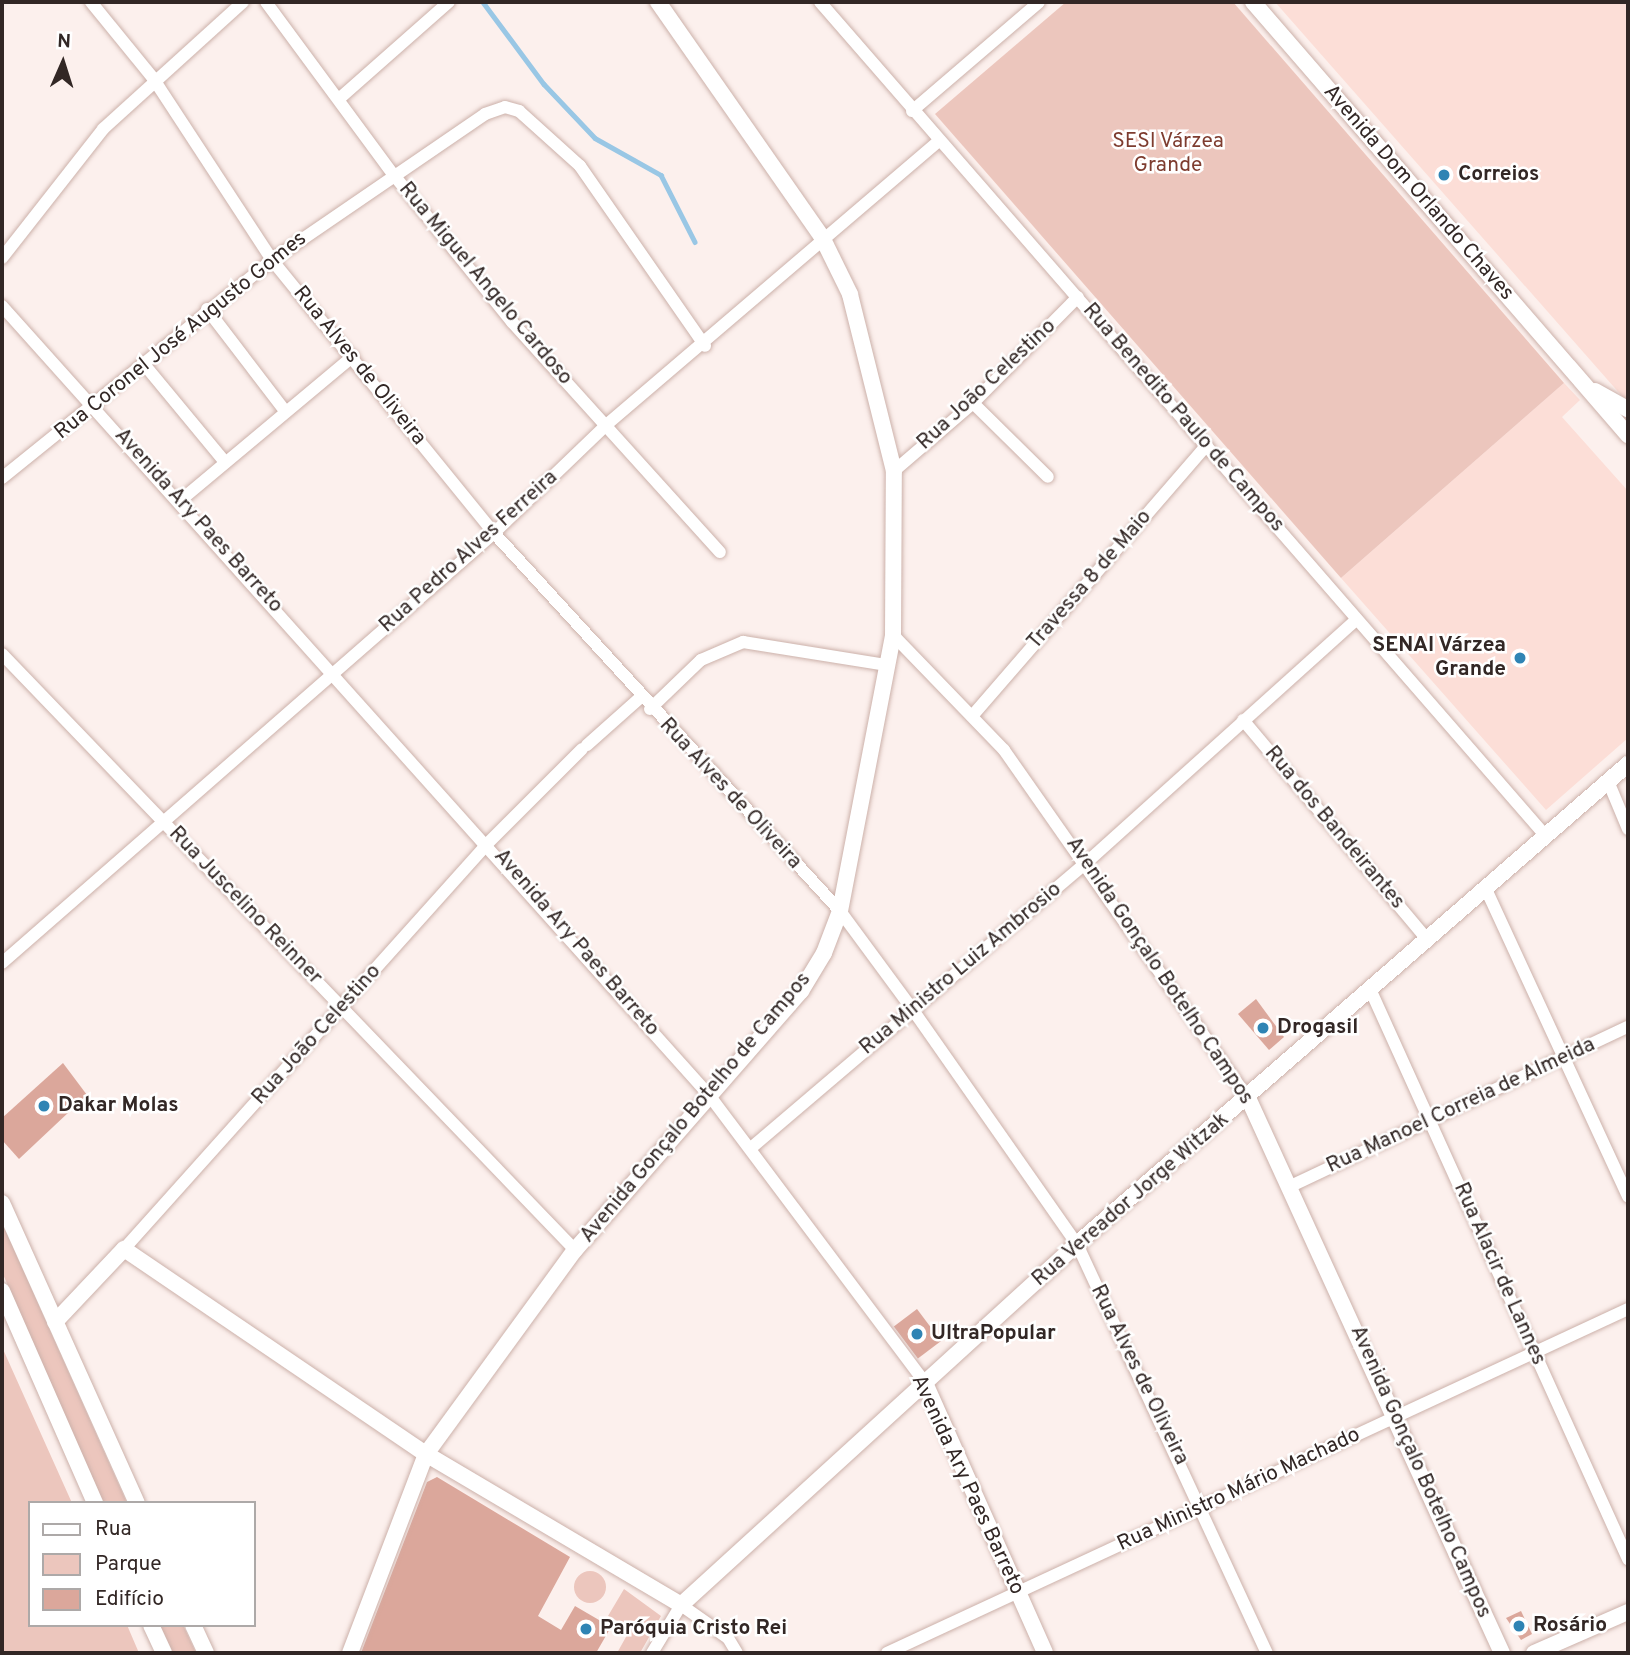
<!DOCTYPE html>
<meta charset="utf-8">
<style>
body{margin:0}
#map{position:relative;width:1630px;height:1655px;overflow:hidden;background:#fcf0ed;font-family:Overpass,sans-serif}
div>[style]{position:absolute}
.built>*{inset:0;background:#fcded7}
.green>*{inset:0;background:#ecc6bd}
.round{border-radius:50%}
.stream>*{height:4.5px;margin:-2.25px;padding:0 2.25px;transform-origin:2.25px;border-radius:2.25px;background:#99c7e5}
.building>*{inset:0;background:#dba79b;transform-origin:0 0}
.roads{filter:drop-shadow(0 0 2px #ccb1aa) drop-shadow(0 0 2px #ccb1aa)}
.street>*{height:12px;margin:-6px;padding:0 6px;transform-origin:6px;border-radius:6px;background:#fff}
.secondary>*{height:16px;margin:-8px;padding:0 8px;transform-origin:8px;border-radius:8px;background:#fff}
.dots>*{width:19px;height:19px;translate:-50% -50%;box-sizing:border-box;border:4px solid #fff;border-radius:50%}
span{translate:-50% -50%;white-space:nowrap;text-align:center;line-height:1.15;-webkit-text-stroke:5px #fff;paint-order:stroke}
.park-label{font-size:21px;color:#7e3c2f}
.poi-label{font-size:21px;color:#322725;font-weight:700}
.left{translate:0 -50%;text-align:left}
.right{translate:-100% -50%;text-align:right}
.street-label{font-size:21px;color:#322725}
.frame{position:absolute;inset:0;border:4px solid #322725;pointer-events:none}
.legend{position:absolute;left:28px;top:1501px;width:228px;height:126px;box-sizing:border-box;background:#fff;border:2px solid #ada9a8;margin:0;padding:9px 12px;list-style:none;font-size:21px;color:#322725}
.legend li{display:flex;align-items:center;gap:14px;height:35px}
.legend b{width:35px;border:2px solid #ada9a8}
.north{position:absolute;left:28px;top:28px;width:70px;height:70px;-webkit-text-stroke:5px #fff;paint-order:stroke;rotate:3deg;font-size:19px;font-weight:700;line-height:28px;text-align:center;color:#322725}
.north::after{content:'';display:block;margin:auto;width:24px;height:32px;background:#322725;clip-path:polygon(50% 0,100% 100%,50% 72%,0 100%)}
</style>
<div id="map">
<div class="built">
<div style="clip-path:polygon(1275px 2px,1628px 2px,1628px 403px)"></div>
<div style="clip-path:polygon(1564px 383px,1580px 400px,1562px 417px,1628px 491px,1628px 738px,1546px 810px,1341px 578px)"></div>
</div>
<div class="green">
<div style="clip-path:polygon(1066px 2px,1233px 2px,1564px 383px,1341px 578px,935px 114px)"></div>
<div style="clip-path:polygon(2px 1223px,127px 1503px,104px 1503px,72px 1433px,2px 1272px)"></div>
<div style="clip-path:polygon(2px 1347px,72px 1503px,30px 1503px,30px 1625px,127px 1625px,139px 1653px,2px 1653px)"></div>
<div class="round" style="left:574px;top:1571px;width:32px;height:32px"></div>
<div style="clip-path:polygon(624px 1589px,661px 1616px,640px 1653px,617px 1653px,631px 1628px,608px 1616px)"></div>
<div style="clip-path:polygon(160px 1625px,183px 1625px,196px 1653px,173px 1653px)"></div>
</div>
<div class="stream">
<div style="left:483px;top:2px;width:102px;rotate:53.4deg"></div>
<div style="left:544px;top:84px;width:74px;rotate:46.6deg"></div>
<div style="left:595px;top:138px;width:76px;rotate:29.3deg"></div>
<div style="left:661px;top:175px;width:75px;rotate:63.1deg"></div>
</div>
<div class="building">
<div style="clip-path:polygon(1256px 999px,1284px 1037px,1269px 1050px,1238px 1014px)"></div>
<div style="clip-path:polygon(63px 1063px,87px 1095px,19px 1159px,2px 1140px,2px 1118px)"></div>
<div style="left:917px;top:1309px;width:40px;height:29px;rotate:53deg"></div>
<div style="clip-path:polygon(437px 1477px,570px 1557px,538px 1616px,561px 1630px,575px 1606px,611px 1627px,596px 1653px,361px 1653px,427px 1482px)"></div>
<div style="clip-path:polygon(1521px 1611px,1532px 1634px,1521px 1640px,1506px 1618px)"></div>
</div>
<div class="roads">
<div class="street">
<div style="left:91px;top:2px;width:98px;rotate:50.8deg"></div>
<div style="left:153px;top:78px;width:217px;rotate:56.8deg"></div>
<div style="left:272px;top:260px;width:352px;rotate:50.9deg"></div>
<div style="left:494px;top:533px;width:512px;rotate:47.53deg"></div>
<div style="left:840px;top:911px;width:123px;rotate:53.6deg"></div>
<div style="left:913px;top:1010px;width:286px;rotate:55deg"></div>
<div style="left:1077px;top:1244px;width:451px;rotate:65.1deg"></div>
<div style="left:266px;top:2px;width:214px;rotate:53.6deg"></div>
<div style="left:393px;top:174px;width:190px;rotate:51.2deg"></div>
<div style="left:512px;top:322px;width:310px;rotate:47.9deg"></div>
<div style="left:820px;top:2px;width:1104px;rotate:48.97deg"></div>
<div style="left:340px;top:98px;width:145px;rotate:-41.4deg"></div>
<div style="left:912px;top:111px;width:167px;rotate:-40.6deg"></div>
<div style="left:2px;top:258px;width:164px;rotate:-51.9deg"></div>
<div style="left:103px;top:129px;width:189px;rotate:-42.2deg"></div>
<div style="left:2px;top:306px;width:1059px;rotate:48.14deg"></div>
<div style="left:709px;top:1095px;width:360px;rotate:53.1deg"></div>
<div style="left:207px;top:309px;width:128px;rotate:52.6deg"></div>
<div style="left:143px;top:363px;width:129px;rotate:50.4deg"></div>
<div style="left:973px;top:403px;width:105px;rotate:44.6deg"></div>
<div style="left:894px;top:471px;width:104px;rotate:-40.7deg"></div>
<div style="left:973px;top:403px;width:149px;rotate:-45.3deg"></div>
<div style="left:2px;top:478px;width:347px;rotate:-38.9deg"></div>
<div style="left:272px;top:260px;width:258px;rotate:-34.4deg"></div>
<div style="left:485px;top:114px;width:21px;rotate:-19deg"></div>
<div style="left:505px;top:107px;width:15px;rotate:16deg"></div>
<div style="left:519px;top:111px;width:82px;rotate:42deg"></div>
<div style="left:580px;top:166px;width:219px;rotate:55.2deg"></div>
<div style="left:181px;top:500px;width:224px;rotate:-39.9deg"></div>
<div style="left:893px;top:635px;width:160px;rotate:46deg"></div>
<div style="left:1004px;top:750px;width:427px;rotate:55deg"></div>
<div style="left:2px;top:654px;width:827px;rotate:46.13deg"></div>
<div style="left:650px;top:709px;width:71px;rotate:-43.9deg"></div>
<div style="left:701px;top:660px;width:46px;rotate:-23.2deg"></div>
<div style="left:743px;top:642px;width:146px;rotate:9.1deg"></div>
<div style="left:973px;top:715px;width:357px;rotate:-49.1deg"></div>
<div style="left:1243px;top:720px;width:283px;rotate:50deg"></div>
<div style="left:587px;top:745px;width:71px;rotate:-41.6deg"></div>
<div style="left:1608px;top:781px;width:52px;rotate:67.4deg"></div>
<div style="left:1485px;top:887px;width:341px;rotate:65.2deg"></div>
<div style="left:2px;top:963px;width:653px;rotate:-41.15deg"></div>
<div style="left:494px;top:533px;width:154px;rotate:-43.9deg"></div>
<div style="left:605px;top:426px;width:437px;rotate:-40.5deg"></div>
<div style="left:1370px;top:989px;width:626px;rotate:65.65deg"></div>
<div style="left:751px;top:1148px;width:440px;rotate:-40.4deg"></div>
<div style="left:1086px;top:863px;width:363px;rotate:-42deg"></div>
<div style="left:1293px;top:1185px;width:370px;rotate:-25.3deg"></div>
<div style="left:124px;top:1249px;width:545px;rotate:-48.12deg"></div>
<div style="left:488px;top:843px;width:133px;rotate:-45deg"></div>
<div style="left:652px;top:1653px;width:56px;rotate:-58.9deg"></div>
<div style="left:681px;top:1605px;width:57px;rotate:35.1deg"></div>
<div style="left:728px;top:1638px;width:17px;rotate:59deg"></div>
<div style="left:887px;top:1653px;width:817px;rotate:-24.9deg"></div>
</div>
<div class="secondary">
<div style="left:1253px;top:2px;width:573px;rotate:49.11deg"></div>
<div style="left:1595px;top:391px;width:38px;rotate:29deg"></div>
<div style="left:1249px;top:1100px;width:608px;rotate:65.42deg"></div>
<div style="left:2px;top:1203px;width:329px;rotate:65.8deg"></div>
<div style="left:2px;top:1291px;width:232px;rotate:66.3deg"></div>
<div style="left:55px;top:1322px;width:100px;rotate:-46.6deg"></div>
<div style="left:124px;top:1249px;width:365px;rotate:34.2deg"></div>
<div style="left:426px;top:1454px;width:296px;rotate:30.6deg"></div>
<div style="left:681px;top:1605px;width:536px;rotate:-42.35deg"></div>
<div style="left:1077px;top:1244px;width:731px;rotate:-41.06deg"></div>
<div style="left:925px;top:1383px;width:295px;rotate:66deg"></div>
<div style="left:151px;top:1625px;width:31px;rotate:65deg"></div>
<div style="left:193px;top:1625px;width:31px;rotate:65deg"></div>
<div style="left:350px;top:1653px;width:213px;rotate:-69.1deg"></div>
<div style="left:426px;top:1454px;width:253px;rotate:-53.9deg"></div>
<div style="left:575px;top:1250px;width:344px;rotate:-48.9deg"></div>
<div style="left:801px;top:991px;width:44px;rotate:-58.8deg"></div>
<div style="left:824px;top:953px;width:45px;rotate:-69.1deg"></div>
<div style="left:840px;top:911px;width:281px;rotate:-79.1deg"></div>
<div style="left:893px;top:635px;width:164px;rotate:-89.7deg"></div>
<div style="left:894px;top:471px;width:182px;rotate:-104deg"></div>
<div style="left:850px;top:294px;width:64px;rotate:-116.2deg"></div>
<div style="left:822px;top:237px;width:287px;rotate:-124.9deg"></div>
<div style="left:1534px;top:1653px;width:103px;rotate:-23.6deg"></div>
</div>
</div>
<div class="dots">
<div style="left:1444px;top:175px;background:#2f84b4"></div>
<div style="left:1520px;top:658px;background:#2f84b4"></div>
<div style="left:1263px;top:1028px;background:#2f84b4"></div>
<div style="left:44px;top:1106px;background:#2f84b4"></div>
<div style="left:917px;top:1334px;background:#2f84b4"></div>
<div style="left:1519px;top:1626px;background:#2f84b4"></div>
<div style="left:586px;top:1629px;background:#2f84b4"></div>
</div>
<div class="park-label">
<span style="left:1168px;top:154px">SESI Várzea<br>Grande</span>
</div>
<div class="poi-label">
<span class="left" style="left:1458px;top:175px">Correios</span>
<span class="right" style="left:1506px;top:658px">SENAI Várzea<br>Grande</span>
<span class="left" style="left:1277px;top:1028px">Drogasil</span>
<span class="left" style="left:58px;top:1106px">Dakar Molas</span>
<span class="left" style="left:931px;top:1334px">UltraPopular</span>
<span class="left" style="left:1533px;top:1626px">Rosário</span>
<span class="left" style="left:600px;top:1629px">Paróquia Cristo Rei</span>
</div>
<div class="street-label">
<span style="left:1418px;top:193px;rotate:49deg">Avenida Dom Orlando Chaves</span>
<span style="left:485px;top:284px;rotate:50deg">Rua Miguel Angelo Cardoso</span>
<span style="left:181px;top:336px;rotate:-39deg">Rua Coronel José Augusto Gomes</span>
<span style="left:359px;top:366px;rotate:51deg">Rua Alves de Oliveira</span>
<span style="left:987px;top:385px;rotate:-43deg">Rua João Celestino</span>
<span style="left:1183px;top:418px;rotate:49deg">Rua Benedito Paulo de Campos</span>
<span style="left:198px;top:521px;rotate:48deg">Avenida Ary Paes Barreto</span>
<span style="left:469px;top:552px;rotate:-42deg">Rua Pedro Alves Ferreira</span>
<span style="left:1090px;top:580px;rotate:-49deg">Travessa 8 de Maio</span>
<span style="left:730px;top:794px;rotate:47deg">Rua Alves de Oliveira</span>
<span style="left:1334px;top:828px;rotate:50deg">Rua dos Bandeirantes</span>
<span style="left:245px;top:906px;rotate:46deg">Rua Juscelino Reinner</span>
<span style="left:576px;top:943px;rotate:49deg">Avenida Ary Paes Barreto</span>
<span style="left:961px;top:969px;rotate:-40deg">Rua Ministro Luiz Ambrosio</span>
<span style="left:1159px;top:971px;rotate:56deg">Avenida Gonçalo Botelho Campos</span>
<span style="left:317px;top:1035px;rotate:-48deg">Rua João Celestino</span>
<span style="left:1461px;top:1106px;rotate:-25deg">Rua Manoel Correia de Almeida</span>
<span style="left:696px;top:1108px;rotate:-50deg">Avenida Gonçalo Botelho de Campos</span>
<span style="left:1131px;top:1200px;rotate:-41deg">Rua Vereador Jorge Witzak</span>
<span style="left:1499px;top:1274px;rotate:66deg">Rua Alacir de Lannes</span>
<span style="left:1139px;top:1375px;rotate:64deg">Rua Alves de Oliveira</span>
<span style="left:1420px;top:1472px;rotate:66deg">Avenida Gonçalo Botelho Campos</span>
<span style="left:967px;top:1485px;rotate:65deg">Avenida Ary Paes Barreto</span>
<span style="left:1239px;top:1490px;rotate:-25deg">Rua Ministro Mário Machado</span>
</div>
<div class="frame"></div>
<ul class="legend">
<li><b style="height:9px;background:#fff"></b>Rua</li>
<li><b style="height:19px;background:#ecc6bd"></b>Parque</li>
<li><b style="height:19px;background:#dba79b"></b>Edifício</li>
</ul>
<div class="north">N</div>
</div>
